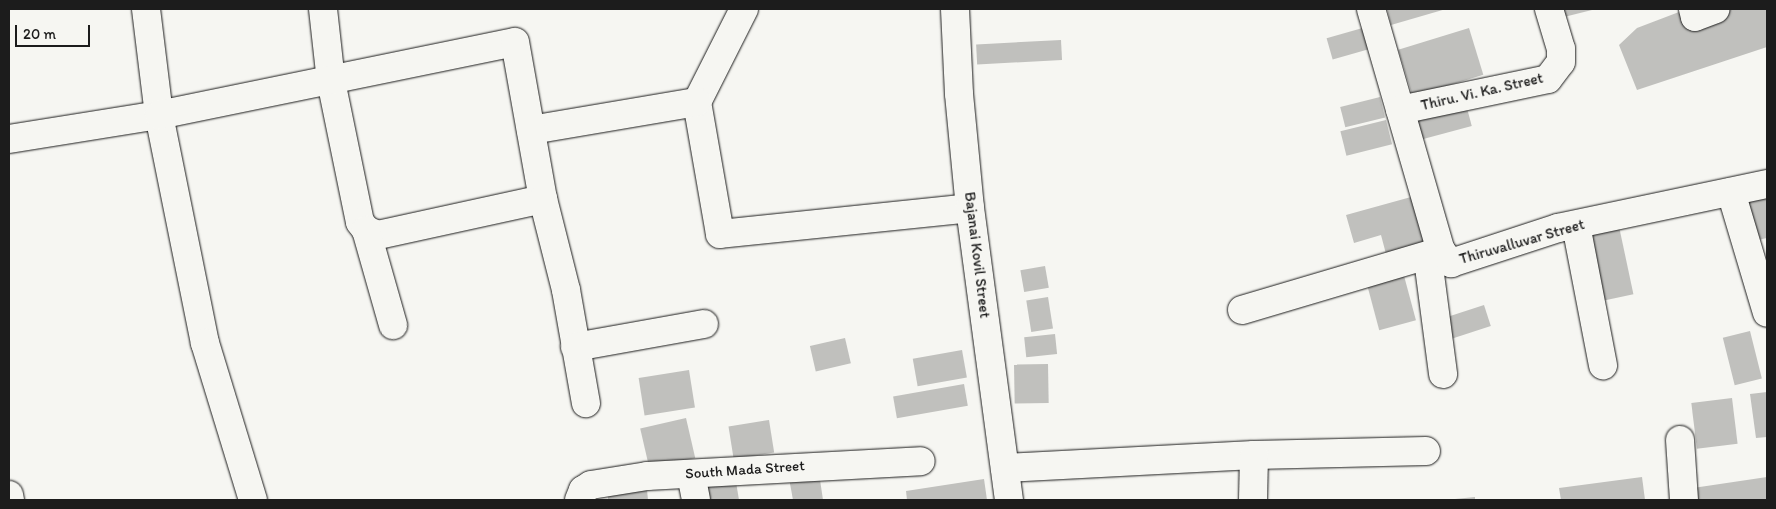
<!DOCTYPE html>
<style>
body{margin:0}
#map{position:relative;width:1776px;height:509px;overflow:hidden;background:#f6f6f2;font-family:Itim,sans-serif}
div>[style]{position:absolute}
.building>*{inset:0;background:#c0c0bd;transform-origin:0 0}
.roads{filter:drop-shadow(0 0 1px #1c1c1c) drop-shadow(0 0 1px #1c1c1c)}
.minor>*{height:28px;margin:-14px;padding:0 14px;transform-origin:14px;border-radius:14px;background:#f6f6f2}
span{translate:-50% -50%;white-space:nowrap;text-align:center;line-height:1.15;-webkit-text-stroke:5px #f6f6f2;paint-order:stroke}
.street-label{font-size:15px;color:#1c1c1c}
.frame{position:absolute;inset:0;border:10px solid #1c1c1c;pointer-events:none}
.scale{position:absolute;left:15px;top:25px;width:75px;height:22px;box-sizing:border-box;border:2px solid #1c1c1c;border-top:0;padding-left:6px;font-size:15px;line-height:18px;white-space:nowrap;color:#1c1c1c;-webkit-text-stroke:4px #f6f6f2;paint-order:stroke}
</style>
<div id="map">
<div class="building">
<div style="clip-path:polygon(1387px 9px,1446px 9px,1391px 25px)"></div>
<div style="clip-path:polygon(1554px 9px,1596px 9px,1556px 19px)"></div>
<div style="clip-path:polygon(1728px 9px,1767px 9px,1767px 47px,1637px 90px,1619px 45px,1637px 28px,1679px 12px,1684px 24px)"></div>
<div style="left:1366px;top:27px;width:22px;height:41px;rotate:74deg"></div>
<div style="left:1469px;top:28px;width:49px;height:74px;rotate:73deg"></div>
<div style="left:1061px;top:40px;width:20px;height:85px;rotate:87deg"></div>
<div style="left:1380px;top:97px;width:21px;height:41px;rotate:76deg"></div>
<div style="left:1464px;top:97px;width:30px;height:53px;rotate:75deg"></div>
<div style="left:1386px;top:120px;width:25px;height:47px;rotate:76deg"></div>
<div style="clip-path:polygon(1767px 192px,1767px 238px,1753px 241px,1744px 196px)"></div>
<div style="clip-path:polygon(1411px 197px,1425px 243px,1386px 254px,1381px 235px,1354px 243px,1346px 215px)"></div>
<div style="left:1617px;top:217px;width:79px;height:36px;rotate:78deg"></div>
<div style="left:1045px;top:266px;width:22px;height:25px;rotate:80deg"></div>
<div style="left:1403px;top:272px;width:50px;height:38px;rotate:75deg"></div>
<div style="left:1048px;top:297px;width:32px;height:22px;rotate:81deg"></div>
<div style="left:1484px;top:305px;width:22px;height:46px;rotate:72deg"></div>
<div style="left:1750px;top:331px;width:49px;height:28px;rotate:76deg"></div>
<div style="left:1055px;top:334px;width:20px;height:31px;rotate:84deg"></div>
<div style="left:845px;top:338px;width:26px;height:36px;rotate:77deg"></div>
<div style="left:962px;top:350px;width:28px;height:50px;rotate:80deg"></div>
<div style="left:1048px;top:364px;width:39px;height:34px;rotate:89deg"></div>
<div style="left:689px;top:370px;width:38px;height:51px;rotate:81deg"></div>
<div style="left:964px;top:384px;width:22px;height:72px;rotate:80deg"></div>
<div style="clip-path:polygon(1767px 392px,1767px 437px,1756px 438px,1750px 394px)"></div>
<div style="left:1732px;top:398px;width:46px;height:41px;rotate:83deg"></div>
<div style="left:686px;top:418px;width:41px;height:47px;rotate:77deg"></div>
<div style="left:769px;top:420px;width:33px;height:41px;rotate:81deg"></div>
<div style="clip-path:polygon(819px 473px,823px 500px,793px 500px,789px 478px)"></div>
<div style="clip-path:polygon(735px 476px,739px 500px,701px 500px,699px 481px)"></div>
<div style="clip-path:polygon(1642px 477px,1645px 500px,1561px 500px,1559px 488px)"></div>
<div style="clip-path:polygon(1767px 477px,1767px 500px,1695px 500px,1693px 488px)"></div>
<div style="clip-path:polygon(984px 479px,987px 500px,907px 500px,906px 491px)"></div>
<div style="clip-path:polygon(647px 490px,648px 500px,608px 500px,608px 494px)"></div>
<div style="clip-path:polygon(1475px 497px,1475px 500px,1455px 500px,1455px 499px)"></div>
</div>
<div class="roads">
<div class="minor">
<div style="left:146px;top:9px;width:107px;rotate:83deg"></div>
<div style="left:159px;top:115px;width:233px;rotate:78.6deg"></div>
<div style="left:205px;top:343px;width:164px;rotate:73deg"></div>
<div style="left:323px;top:9px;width:72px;rotate:83.7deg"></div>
<div style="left:331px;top:81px;width:144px;rotate:78.4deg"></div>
<div style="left:360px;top:222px;width:10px;rotate:53deg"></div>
<div style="left:366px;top:230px;width:13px;rotate:23deg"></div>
<div style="left:378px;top:235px;width:169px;rotate:-12.3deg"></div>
<div style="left:744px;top:9px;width:104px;rotate:116.8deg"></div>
<div style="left:697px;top:102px;width:134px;rotate:80.1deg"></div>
<div style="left:720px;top:234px;width:251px;rotate:-5.9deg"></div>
<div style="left:955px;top:9px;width:85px;rotate:87.3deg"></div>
<div style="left:959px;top:94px;width:115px;rotate:84.5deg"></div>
<div style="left:970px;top:208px;width:295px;rotate:82.4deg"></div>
<div style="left:1371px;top:9px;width:252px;rotate:73.9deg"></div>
<div style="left:1441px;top:251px;width:16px;rotate:50deg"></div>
<div style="left:1451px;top:263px;width:113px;rotate:-18.1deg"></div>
<div style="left:1558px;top:228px;width:214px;rotate:-11.9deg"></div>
<div style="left:1693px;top:9px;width:8px;rotate:76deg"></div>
<div style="left:1695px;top:17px;width:22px;rotate:-21deg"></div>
<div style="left:1400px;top:110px;width:151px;rotate:-11.8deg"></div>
<div style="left:1548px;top:79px;width:21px;rotate:-53deg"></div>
<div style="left:1561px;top:62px;width:13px;rotate:-90deg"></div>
<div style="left:1561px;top:49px;width:42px;rotate:-106.7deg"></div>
<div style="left:531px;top:130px;width:168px;rotate:-9.6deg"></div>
<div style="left:9px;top:139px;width:152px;rotate:-9.1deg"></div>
<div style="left:159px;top:115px;width:363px;rotate:-11.6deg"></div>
<div style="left:515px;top:42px;width:159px;rotate:79.9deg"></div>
<div style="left:543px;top:199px;width:94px;rotate:75.8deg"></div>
<div style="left:566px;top:290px;width:115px;rotate:80deg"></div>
<div style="left:1731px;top:192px;width:126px;rotate:73.4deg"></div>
<div style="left:1576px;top:225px;width:143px;rotate:79.1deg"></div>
<div style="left:366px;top:230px;width:99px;rotate:74.1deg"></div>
<div style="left:1441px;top:251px;width:20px;rotate:127deg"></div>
<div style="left:1429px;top:267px;width:108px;rotate:82.5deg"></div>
<div style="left:1242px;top:310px;width:208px;rotate:-16.5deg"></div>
<div style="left:575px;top:347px;width:131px;rotate:-10.1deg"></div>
<div style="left:1680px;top:440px;width:60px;rotate:86.2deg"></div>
<div style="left:1005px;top:468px;width:249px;rotate:-3deg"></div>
<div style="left:1254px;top:455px;width:172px;rotate:-1.3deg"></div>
<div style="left:691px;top:474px;width:26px;rotate:79deg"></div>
<div style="left:9px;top:495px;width:5px;rotate:79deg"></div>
<div style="left:579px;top:500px;width:11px;rotate:-68deg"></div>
<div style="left:583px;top:490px;width:9px;rotate:-32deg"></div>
<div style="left:591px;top:485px;width:57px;rotate:-9.1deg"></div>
<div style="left:647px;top:476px;width:274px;rotate:-3.1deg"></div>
<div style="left:1253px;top:500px;width:45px;rotate:-88.7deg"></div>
</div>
</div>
<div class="street-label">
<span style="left:1482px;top:92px;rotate:-13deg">Thiru. Vi. Ka. Street</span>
<span style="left:1522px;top:242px;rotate:-16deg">Thiruvalluvar Street</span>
<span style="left:977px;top:255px;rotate:83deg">Bajanai Kovil Street</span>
<span style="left:745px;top:470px;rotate:-4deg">South Mada Street</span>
</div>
<div class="frame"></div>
<div class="scale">20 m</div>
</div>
